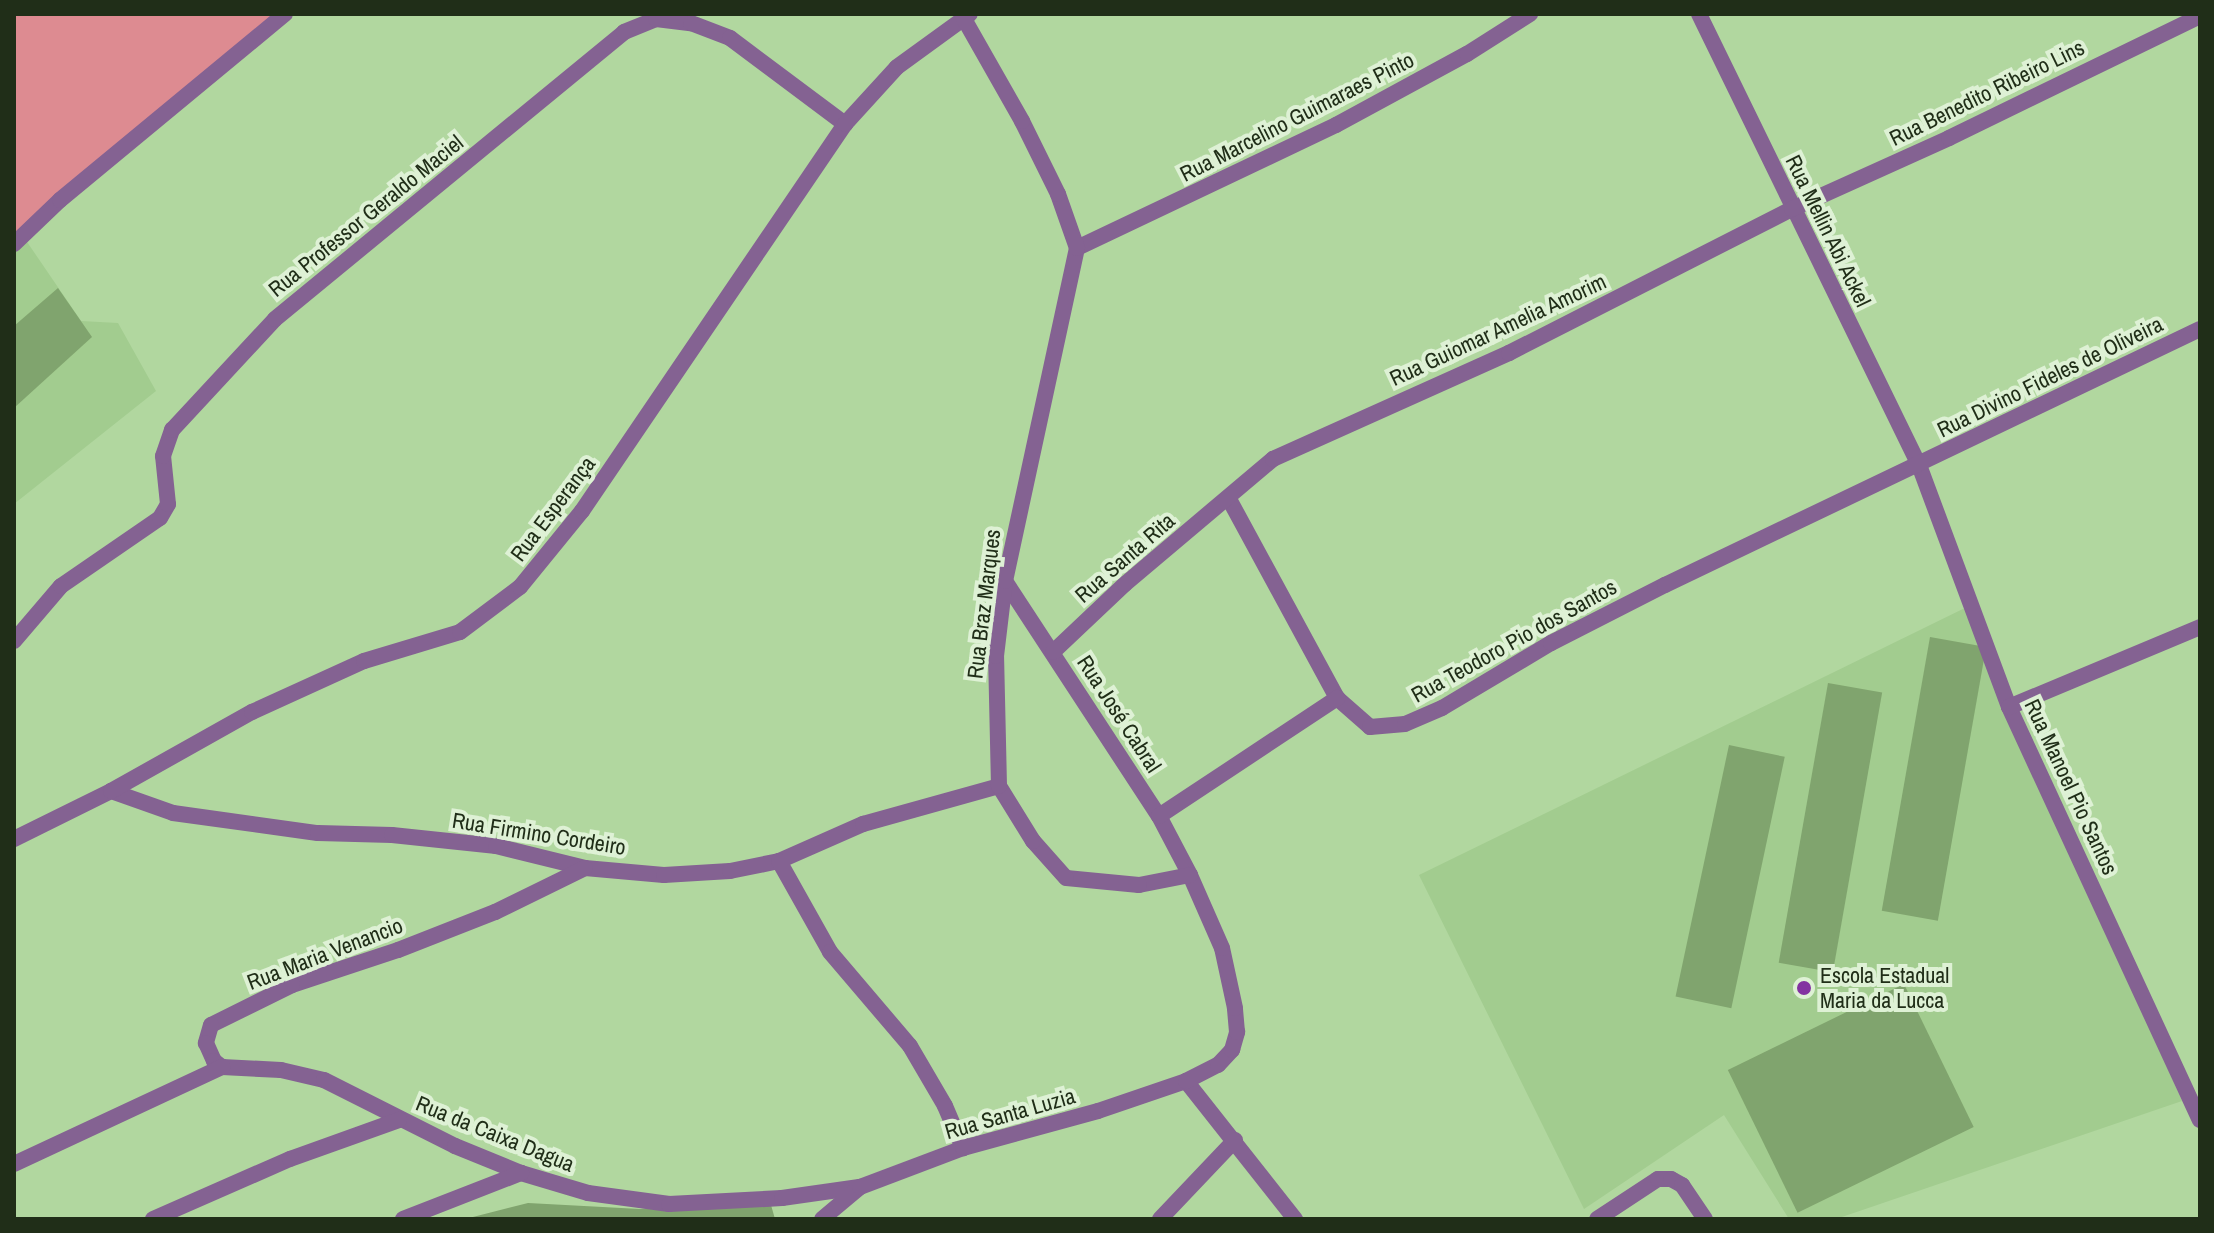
<!DOCTYPE html>
<meta charset="utf-8">
<style>
body{margin:0}
#map{position:relative;width:2214px;height:1233px;overflow:hidden;background:#b1d79f;font-family:"Archivo Narrow",sans-serif}
div>[style]{position:absolute}
.built>*{inset:0;background:#a2cc8f}
.green>*{inset:0;background:#dd8b91}
.building>*{inset:0;background:#80a46e;transform-origin:0 0}
.street>*{height:16px;margin:-8px;padding:0 8px;transform-origin:8px;border-radius:8px;background:#846292}
.dots>*{width:22px;height:22px;translate:-50% -50%;box-sizing:border-box;border:4px solid #def1d5;border-radius:50%}
span{translate:-50% -50%;white-space:nowrap;text-align:center;line-height:1.15;-webkit-text-stroke:8px #def1d5;paint-order:stroke}
.street-label{font-size:22px;color:#202e18}
.poi-label{font-size:22px;color:#202e18}
.left{translate:0 -50%;text-align:left}
.frame{position:absolute;inset:0;border:16px solid #202e18;pointer-events:none}
</style>
<div id="map">
<div class="built">
<div style="clip-path:polygon(23px 236px,81px 321px,118px 323px,156px 391px,14px 504px,14px 244px)"></div>
<div style="clip-path:polygon(1971px 605px,2009px 707px,2182px 1101px,1836px 1219px,1789px 1219px,1724px 1115px,1584px 1209px,1419px 875px)"></div>
</div>
<div class="green">
<div style="clip-path:polygon(14px 14px,285px 14px,14px 244px)"></div>
</div>
<div class="building">
<div style="clip-path:polygon(58px 288px,92px 337px,14px 408px,14px 326px)"></div>
<div style="left:1930px;top:637px;width:57px;height:278px;rotate:10deg"></div>
<div style="left:1828px;top:683px;width:55px;height:284px;rotate:10deg"></div>
<div style="left:1729px;top:745px;width:57px;height:257px;rotate:12deg"></div>
<div style="left:1904px;top:984px;width:159px;height:196px;rotate:64deg"></div>
<div style="clip-path:polygon(769px 1198px,775px 1219px,469px 1218px,528px 1203px,640px 1209px)"></div>
</div>
<div class="street">
<div style="left:1699px;top:14px;width:502px;rotate:64deg"></div>
<div style="left:1919px;top:465px;width:258px;rotate:69.6deg"></div>
<div style="left:2009px;top:707px;width:455px;rotate:65.2deg"></div>
<div style="left:14px;top:244px;width:64px;rotate:-43.7deg"></div>
<div style="left:60px;top:200px;width:292px;rotate:-39.6deg"></div>
<div style="left:1077px;top:248px;width:287px;rotate:-25.4deg"></div>
<div style="left:1336px;top:125px;width:149px;rotate:-28.5deg"></div>
<div style="left:1467px;top:54px;width:75px;rotate:-32.4deg"></div>
<div style="left:1229px;top:499px;width:226px;rotate:61.5deg"></div>
<div style="left:1337px;top:698px;width:44px;rotate:41.3deg"></div>
<div style="left:1370px;top:727px;width:35px;rotate:-5deg"></div>
<div style="left:1405px;top:724px;width:40px;rotate:-23.4deg"></div>
<div style="left:1442px;top:708px;width:127px;rotate:-30.8deg"></div>
<div style="left:1551px;top:643px;width:128px;rotate:-27deg"></div>
<div style="left:1665px;top:585px;width:593px;rotate:-25.57deg"></div>
<div style="left:1005px;top:581px;width:281px;rotate:56.8deg"></div>
<div style="left:1159px;top:816px;width:67px;rotate:62.3deg"></div>
<div style="left:14px;top:641px;width:72px;rotate:-49.5deg"></div>
<div style="left:61px;top:586px;width:120px;rotate:-34.5deg"></div>
<div style="left:160px;top:518px;width:16px;rotate:-60deg"></div>
<div style="left:168px;top:504px;width:48px;rotate:-95.9deg"></div>
<div style="left:163px;top:456px;width:28px;rotate:-71deg"></div>
<div style="left:172px;top:430px;width:151px;rotate:-47.1deg"></div>
<div style="left:275px;top:319px;width:452px;rotate:-39.4deg"></div>
<div style="left:624px;top:32px;width:35px;rotate:-22deg"></div>
<div style="left:656px;top:19px;width:35px;rotate:7deg"></div>
<div style="left:691px;top:23px;width:42px;rotate:21deg"></div>
<div style="left:730px;top:38px;width:144px;rotate:36.8deg"></div>
<div style="left:1053px;top:652px;width:99px;rotate:-43.4deg"></div>
<div style="left:1125px;top:584px;width:194px;rotate:-40.2deg"></div>
<div style="left:1273px;top:459px;width:259px;rotate:-24.2deg"></div>
<div style="left:1509px;top:353px;width:318px;rotate:-27deg"></div>
<div style="left:1792px;top:209px;width:172px;rotate:-24.3deg"></div>
<div style="left:1949px;top:138px;width:279px;rotate:-25.9deg"></div>
<div style="left:2009px;top:707px;width:207px;rotate:-22.7deg"></div>
<div style="left:111px;top:791px;width:66px;rotate:19.5deg"></div>
<div style="left:173px;top:813px;width:146px;rotate:7.9deg"></div>
<div style="left:318px;top:833px;width:74px;rotate:1.5deg"></div>
<div style="left:392px;top:835px;width:105px;rotate:6deg"></div>
<div style="left:496px;top:846px;width:92px;rotate:13.9deg"></div>
<div style="left:585px;top:868px;width:79px;rotate:5.1deg"></div>
<div style="left:664px;top:875px;width:66px;rotate:-3.5deg"></div>
<div style="left:730px;top:871px;width:50px;rotate:-11.5deg"></div>
<div style="left:779px;top:861px;width:92px;rotate:-23.8deg"></div>
<div style="left:863px;top:824px;width:141px;rotate:-15.6deg"></div>
<div style="left:1159px;top:816px;width:214px;rotate:-33.5deg"></div>
<div style="left:14px;top:839px;width:108px;rotate:-26.3deg"></div>
<div style="left:111px;top:791px;width:162px;rotate:-29.3deg"></div>
<div style="left:252px;top:712px;width:123px;rotate:-24.5deg"></div>
<div style="left:364px;top:661px;width:100px;rotate:-16.8deg"></div>
<div style="left:460px;top:632px;width:75px;rotate:-36.9deg"></div>
<div style="left:520px;top:587px;width:98px;rotate:-50.8deg"></div>
<div style="left:582px;top:511px;width:468px;rotate:-55.8deg"></div>
<div style="left:845px;top:124px;width:77px;rotate:-47.6deg"></div>
<div style="left:897px;top:67px;width:90px;rotate:-36deg"></div>
<div style="left:779px;top:861px;width:104px;rotate:60.7deg"></div>
<div style="left:830px;top:952px;width:123px;rotate:49.6deg"></div>
<div style="left:910px;top:1046px;width:69px;rotate:59.7deg"></div>
<div style="left:945px;top:1106px;width:46px;rotate:66.8deg"></div>
<div style="left:585px;top:868px;width:100px;rotate:153.9deg"></div>
<div style="left:495px;top:912px;width:104px;rotate:158.6deg"></div>
<div style="left:398px;top:950px;width:112px;rotate:161.7deg"></div>
<div style="left:292px;top:985px;width:90px;rotate:153.7deg"></div>
<div style="left:211px;top:1025px;width:19px;rotate:106deg"></div>
<div style="left:206px;top:1043px;width:20px;rotate:66deg"></div>
<div style="left:214px;top:1061px;width:10px;rotate:37deg"></div>
<div style="left:222px;top:1067px;width:59px;rotate:2.9deg"></div>
<div style="left:281px;top:1070px;width:44px;rotate:13.1deg"></div>
<div style="left:324px;top:1080px;width:147px;rotate:26.7deg"></div>
<div style="left:455px;top:1146px;width:71px;rotate:22.2deg"></div>
<div style="left:521px;top:1173px;width:70px;rotate:16.6deg"></div>
<div style="left:588px;top:1193px;width:82px;rotate:7.7deg"></div>
<div style="left:669px;top:1204px;width:113px;rotate:-3deg"></div>
<div style="left:782px;top:1198px;width:78px;rotate:-8.1deg"></div>
<div style="left:1186px;top:1081px;width:176px;rotate:51.7deg"></div>
<div style="left:14px;top:1164px;width:230px;rotate:-25deg"></div>
<div style="left:153px;top:1219px;width:150px;rotate:-23.7deg"></div>
<div style="left:290px;top:1159px;width:116px;rotate:-19.7deg"></div>
<div style="left:403px;top:1219px;width:127px;rotate:-21.3deg"></div>
<div style="left:822px;top:1219px;width:50px;rotate:-40.1deg"></div>
<div style="left:860px;top:1187px;width:110px;rotate:-20.7deg"></div>
<div style="left:963px;top:1148px;width:140px;rotate:-15.3deg"></div>
<div style="left:1098px;top:1111px;width:93px;rotate:-18.8deg"></div>
<div style="left:1186px;top:1081px;width:36px;rotate:-27deg"></div>
<div style="left:1218px;top:1065px;width:21px;rotate:-47deg"></div>
<div style="left:1232px;top:1050px;width:19px;rotate:-74deg"></div>
<div style="left:1237px;top:1032px;width:24px;rotate:-95deg"></div>
<div style="left:1235px;top:1008px;width:61px;rotate:-102.2deg"></div>
<div style="left:1222px;top:948px;width:80px;rotate:-113.7deg"></div>
<div style="left:1190px;top:875px;width:52px;rotate:168.9deg"></div>
<div style="left:1139px;top:885px;width:73px;rotate:-174.5deg"></div>
<div style="left:1066px;top:878px;width:50px;rotate:-131.7deg"></div>
<div style="left:1033px;top:841px;width:65px;rotate:-121.7deg"></div>
<div style="left:999px;top:786px;width:130px;rotate:-91.3deg"></div>
<div style="left:996px;top:656px;width:76px;rotate:-83.2deg"></div>
<div style="left:1005px;top:581px;width:341px;rotate:-77.8deg"></div>
<div style="left:1077px;top:248px;width:57px;rotate:-109.4deg"></div>
<div style="left:1058px;top:194px;width:81px;rotate:-116.3deg"></div>
<div style="left:1022px;top:121px;width:120px;rotate:-119.6deg"></div>
<div style="left:1160px;top:1219px;width:109px;rotate:-46.5deg"></div>
<div style="left:1597px;top:1219px;width:73px;rotate:-33.3deg"></div>
<div style="left:1658px;top:1179px;width:13px"></div>
<div style="left:1671px;top:1179px;width:13px;rotate:29deg"></div>
<div style="left:1682px;top:1185px;width:41px;rotate:55.9deg"></div>
</div>
<div class="dots">
<div style="left:1804px;top:988px;background:#8332a1"></div>
</div>
<div class="street-label">
<span style="left:1987px;top:93px;rotate:-26deg">Rua Benedito Ribeiro Lins</span>
<span style="left:1297px;top:117px;rotate:-27deg">Rua Marcelino Guimaraes Pinto</span>
<span style="left:366px;top:216px;rotate:-39deg">Rua Professor Geraldo Maciel</span>
<span style="left:1828px;top:231px;rotate:64deg">Rua Mellin Abi Ackel</span>
<span style="left:1498px;top:330px;rotate:-25deg">Rua Guiomar Amelia Amorim</span>
<span style="left:2050px;top:377px;rotate:-26deg">Rua Divino Fideles de Oliveira</span>
<span style="left:553px;top:509px;rotate:-53deg">Rua Esperança</span>
<span style="left:1125px;top:558px;rotate:-41deg">Rua Santa Rita</span>
<span style="left:984px;top:604px;rotate:-83deg">Rua Braz Marques</span>
<span style="left:1514px;top:641px;rotate:-29deg">Rua Teodoro Pio dos Santos</span>
<span style="left:1119px;top:714px;rotate:57deg">Rua José Cabral</span>
<span style="left:2071px;top:787px;rotate:65deg">Rua Manoel Pio Santos</span>
<span style="left:539px;top:834px;rotate:9deg">Rua Firmino Cordeiro</span>
<span style="left:325px;top:954px;rotate:-21deg">Rua Maria Venancio</span>
<span style="left:1010px;top:1114px;rotate:-16deg">Rua Santa Luzia</span>
<span style="left:495px;top:1134px;rotate:22deg">Rua da Caixa Dagua</span>
</div>
<div class="poi-label">
<span class="left" style="left:1820px;top:988px">Escola Estadual<br>Maria da Lucca</span>
</div>
<div class="frame"></div>
</div>
